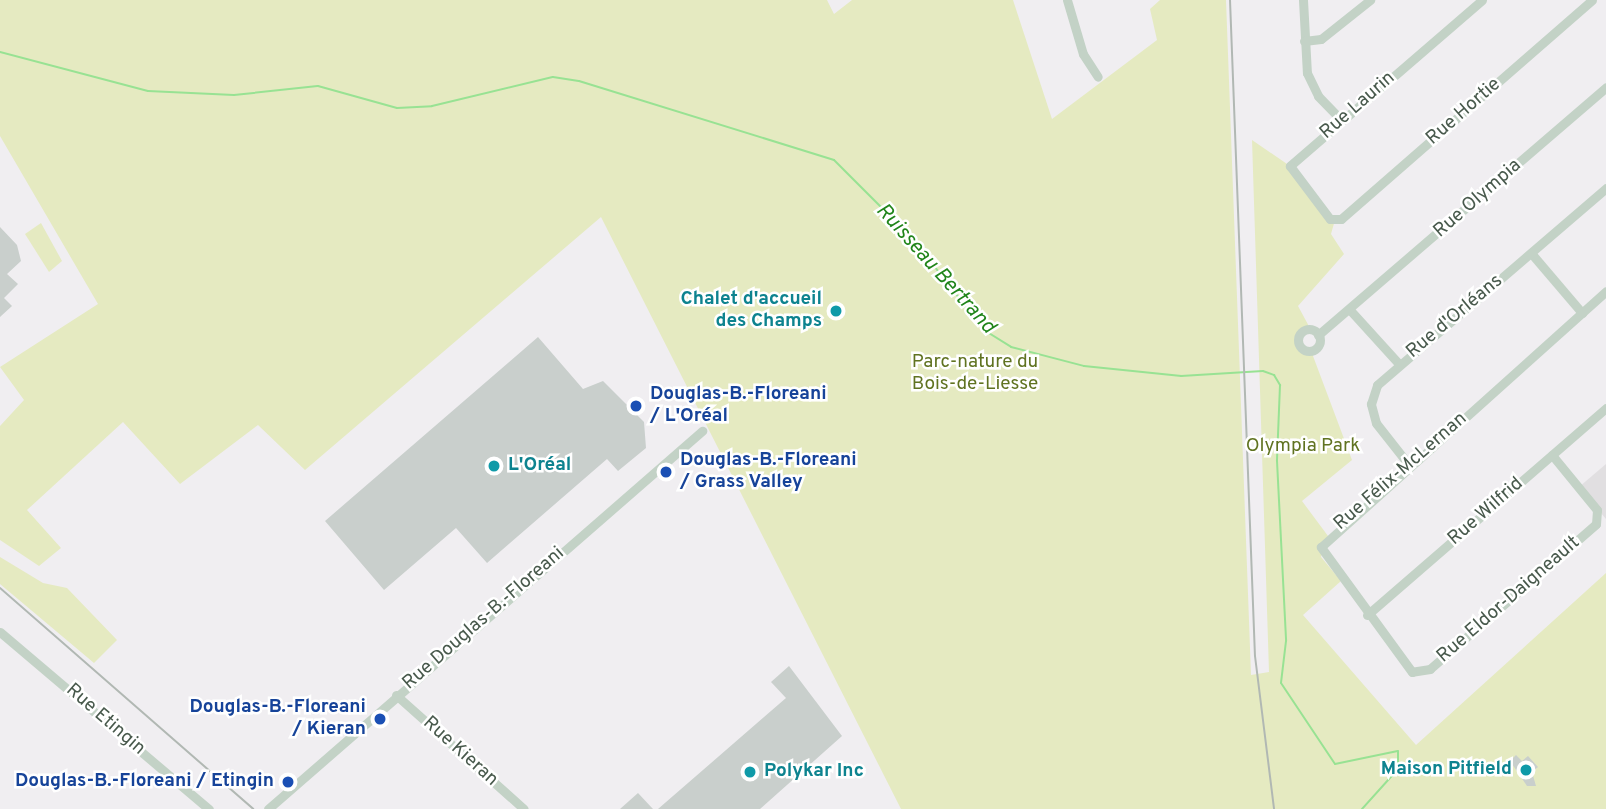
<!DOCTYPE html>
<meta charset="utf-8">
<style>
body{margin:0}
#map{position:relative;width:1606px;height:809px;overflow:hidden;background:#f0eef1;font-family:Overpass,sans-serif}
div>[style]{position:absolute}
.education>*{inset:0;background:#e1dfe1}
.green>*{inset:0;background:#e5eac1}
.stream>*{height:2px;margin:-1px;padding:0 1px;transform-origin:1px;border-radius:1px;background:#98e293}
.building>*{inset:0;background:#c9cfcc}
.minor>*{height:9px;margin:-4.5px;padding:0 4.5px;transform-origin:4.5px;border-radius:4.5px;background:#c3d2c6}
.minor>.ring{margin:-4.5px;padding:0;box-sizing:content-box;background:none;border:9px solid #c3d2c6;border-radius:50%}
.tram>*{height:2px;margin:-1px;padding:0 1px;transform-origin:1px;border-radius:1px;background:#b1b8b3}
.dots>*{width:19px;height:19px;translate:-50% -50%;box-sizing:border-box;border:4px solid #fff;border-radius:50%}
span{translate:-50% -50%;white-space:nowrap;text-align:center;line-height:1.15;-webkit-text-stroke:5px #fff;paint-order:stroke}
.street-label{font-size:19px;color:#48594c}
.culture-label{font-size:19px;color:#0d838f;font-weight:700}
.right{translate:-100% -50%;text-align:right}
.left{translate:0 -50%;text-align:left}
.park-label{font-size:19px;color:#607321}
.transit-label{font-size:19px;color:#164399;font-weight:700}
.water-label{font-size:21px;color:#20851a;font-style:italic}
</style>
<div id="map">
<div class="education">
<div style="clip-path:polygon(1606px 464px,1606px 519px,1579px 487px)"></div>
</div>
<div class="green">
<div style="clip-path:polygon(0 0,827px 0,834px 14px,852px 0,1013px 0,1052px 119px,1157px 40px,1150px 9px,1160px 0,1226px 0,1251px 675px,1269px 672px,1252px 140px,1290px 166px,1335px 220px,1331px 234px,1344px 254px,1298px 306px,1311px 330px,1301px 332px,1299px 344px,1308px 351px,1319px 345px,1313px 356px,1352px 460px,1302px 501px,1328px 536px,1321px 557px,1341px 581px,1303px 615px,1416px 745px,1606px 573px,1606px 809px,901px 809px,601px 217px,305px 470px,258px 425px,180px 484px,123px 422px,27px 510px,61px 548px,39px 566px,0 540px,0 426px,24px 400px,0 367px,98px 304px,0 136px)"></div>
<div style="clip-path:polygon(41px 223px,62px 261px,49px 272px,25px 234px)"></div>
<div style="clip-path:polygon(0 557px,43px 583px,67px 588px,117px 640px,94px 663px,0 584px)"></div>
</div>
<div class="stream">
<div style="left:0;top:52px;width:153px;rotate:14.8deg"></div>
<div style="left:148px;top:91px;width:86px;rotate:2.7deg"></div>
<div style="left:234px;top:95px;width:84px;rotate:-6.1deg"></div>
<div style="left:318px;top:86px;width:82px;rotate:15.6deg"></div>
<div style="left:397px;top:108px;width:35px;rotate:-3deg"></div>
<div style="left:432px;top:106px;width:124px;rotate:-13.5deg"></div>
<div style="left:553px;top:77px;width:26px;rotate:9deg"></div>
<div style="left:579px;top:81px;width:267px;rotate:17.2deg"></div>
<div style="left:834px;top:160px;width:112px;rotate:45deg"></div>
<div style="left:913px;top:239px;width:115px;rotate:52deg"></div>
<div style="left:984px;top:330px;width:32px;rotate:32deg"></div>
<div style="left:1011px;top:347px;width:75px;rotate:14.6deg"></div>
<div style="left:1084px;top:366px;width:98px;rotate:5.9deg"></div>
<div style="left:1181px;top:376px;width:82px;rotate:-3.5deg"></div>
<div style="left:1263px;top:371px;width:12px;rotate:20deg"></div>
<div style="left:1274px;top:375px;width:12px;rotate:59deg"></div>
<div style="left:1280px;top:385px;width:76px;rotate:92.3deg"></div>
<div style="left:1277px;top:461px;width:180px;rotate:87.1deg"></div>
<div style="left:1286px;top:641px;width:42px;rotate:96.8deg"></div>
<div style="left:1281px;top:683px;width:97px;rotate:56.3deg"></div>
<div style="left:1335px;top:764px;width:64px;rotate:-11.7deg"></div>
<div style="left:1398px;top:751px;width:18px;rotate:90deg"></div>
<div style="left:1398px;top:769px;width:54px;rotate:132deg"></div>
</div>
<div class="building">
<div style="clip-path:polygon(0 227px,17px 245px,21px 261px,7px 274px,18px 284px,4px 298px,12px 306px,0 317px)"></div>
<div style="clip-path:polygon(538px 337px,583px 389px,603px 381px,644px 422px,646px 448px,618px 471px,607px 459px,487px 563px,456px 528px,384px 590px,325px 521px)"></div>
<div style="clip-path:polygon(789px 666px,842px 736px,760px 809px,658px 809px,786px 698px,771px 682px)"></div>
<div style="clip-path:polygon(1516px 755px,1522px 761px,1528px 756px,1538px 767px,1532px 772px,1536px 786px,1527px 786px,1510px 761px)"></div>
<div style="clip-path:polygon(638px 793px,653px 809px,620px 809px)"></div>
</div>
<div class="minor">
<div style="left:1067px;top:0;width:56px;rotate:73.5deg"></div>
<div style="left:1083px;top:54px;width:27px;rotate:57deg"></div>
<div style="left:1303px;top:0;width:73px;rotate:86.9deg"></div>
<div style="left:1307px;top:73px;width:25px;rotate:64deg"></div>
<div style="left:1318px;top:96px;width:33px;rotate:46deg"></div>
<div style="left:1482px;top:0;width:254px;rotate:139.2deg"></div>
<div style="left:1290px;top:166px;width:66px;rotate:53deg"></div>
<div style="left:1330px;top:219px;width:11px"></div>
<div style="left:1341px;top:219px;width:333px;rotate:-41.1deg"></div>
<div style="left:1304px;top:41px;width:17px;rotate:-7deg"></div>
<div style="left:1321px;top:39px;width:63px;rotate:-38.5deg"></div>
<div style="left:1531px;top:253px;width:79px;rotate:49.6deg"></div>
<div style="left:1350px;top:310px;width:73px;rotate:47.8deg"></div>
<div class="ring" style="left:1298px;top:329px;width:13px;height:13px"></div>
<div style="left:1318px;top:335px;width:380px;rotate:-40.7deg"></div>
<div style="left:1552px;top:455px;width:71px;rotate:50.7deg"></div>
<div style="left:1597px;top:510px;width:14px;rotate:94deg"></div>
<div style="left:1596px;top:524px;width:220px;rotate:138.9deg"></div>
<div style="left:1430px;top:669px;width:18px;rotate:171deg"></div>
<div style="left:1412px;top:672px;width:155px;rotate:-126.1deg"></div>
<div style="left:1321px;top:547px;width:383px;rotate:-41.9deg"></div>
<div style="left:1409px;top:465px;width:53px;rotate:-128.2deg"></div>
<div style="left:1376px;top:423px;width:20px;rotate:-105deg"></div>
<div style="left:1371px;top:404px;width:20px;rotate:-72deg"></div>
<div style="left:1377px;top:385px;width:302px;rotate:-40.7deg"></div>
<div style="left:1367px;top:615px;width:316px;rotate:-40.9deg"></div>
<div style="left:0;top:632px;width:274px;rotate:40.3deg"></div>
<div style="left:396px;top:695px;width:171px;rotate:41.7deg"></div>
<div style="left:268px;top:809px;width:576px;rotate:-41.05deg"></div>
</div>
<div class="tram">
<div style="left:1230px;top:0;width:656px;rotate:87.82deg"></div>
<div style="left:1255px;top:656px;width:154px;rotate:82.9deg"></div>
<div style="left:0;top:588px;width:336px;rotate:41.1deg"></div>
</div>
<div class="dots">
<div style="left:836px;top:311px;background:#0f9aa8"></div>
<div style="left:636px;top:406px;background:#1a4fb4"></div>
<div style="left:494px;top:466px;background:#0f9aa8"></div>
<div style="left:666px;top:472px;background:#1a4fb4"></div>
<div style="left:380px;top:719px;background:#1a4fb4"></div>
<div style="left:1526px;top:770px;background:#0f9aa8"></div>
<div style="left:750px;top:772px;background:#0f9aa8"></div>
<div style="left:288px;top:782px;background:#1a4fb4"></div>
</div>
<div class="street-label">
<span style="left:1358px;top:106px;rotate:-41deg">Rue Laurin</span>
<span style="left:1464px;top:112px;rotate:-41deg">Rue Hortie</span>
<span style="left:1478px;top:199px;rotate:-41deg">Rue Olympia</span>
<span style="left:1455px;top:317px;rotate:-40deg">Rue d'Orléans</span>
<span style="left:1401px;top:472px;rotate:-41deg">Rue Félix-McLernan</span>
<span style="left:1486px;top:512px;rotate:-41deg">Rue Wilfrid</span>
<span style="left:1509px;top:600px;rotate:-41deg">Rue Eldor-Daigneault</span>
<span style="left:484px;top:619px;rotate:-41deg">Rue Douglas-B.-Floreani</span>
<span style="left:105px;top:720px;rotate:41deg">Rue Etingin</span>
<span style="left:460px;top:752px;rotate:42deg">Rue Kieran</span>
</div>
<div class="culture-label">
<span class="right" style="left:822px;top:311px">Chalet d'accueil<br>des Champs</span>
<span class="left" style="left:508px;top:466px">L'Oréal</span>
<span class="right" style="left:1512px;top:770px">Maison Pitfield</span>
<span class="left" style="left:764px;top:772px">Polykar Inc</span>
</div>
<div class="park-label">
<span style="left:975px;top:374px">Parc-nature du<br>Bois-de-Liesse</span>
<span style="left:1303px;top:447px">Olympia Park</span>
</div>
<div class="transit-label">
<span class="left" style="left:650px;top:406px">Douglas-B.-Floreani<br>/ L'Oréal</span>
<span class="left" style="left:680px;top:472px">Douglas-B.-Floreani<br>/ Grass Valley</span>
<span class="right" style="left:366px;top:719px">Douglas-B.-Floreani<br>/ Kieran</span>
<span class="right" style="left:274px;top:782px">Douglas-B.-Floreani / Etingin</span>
</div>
<div class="water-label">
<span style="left:935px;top:269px;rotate:48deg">Ruisseau Bertrand</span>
</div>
</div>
